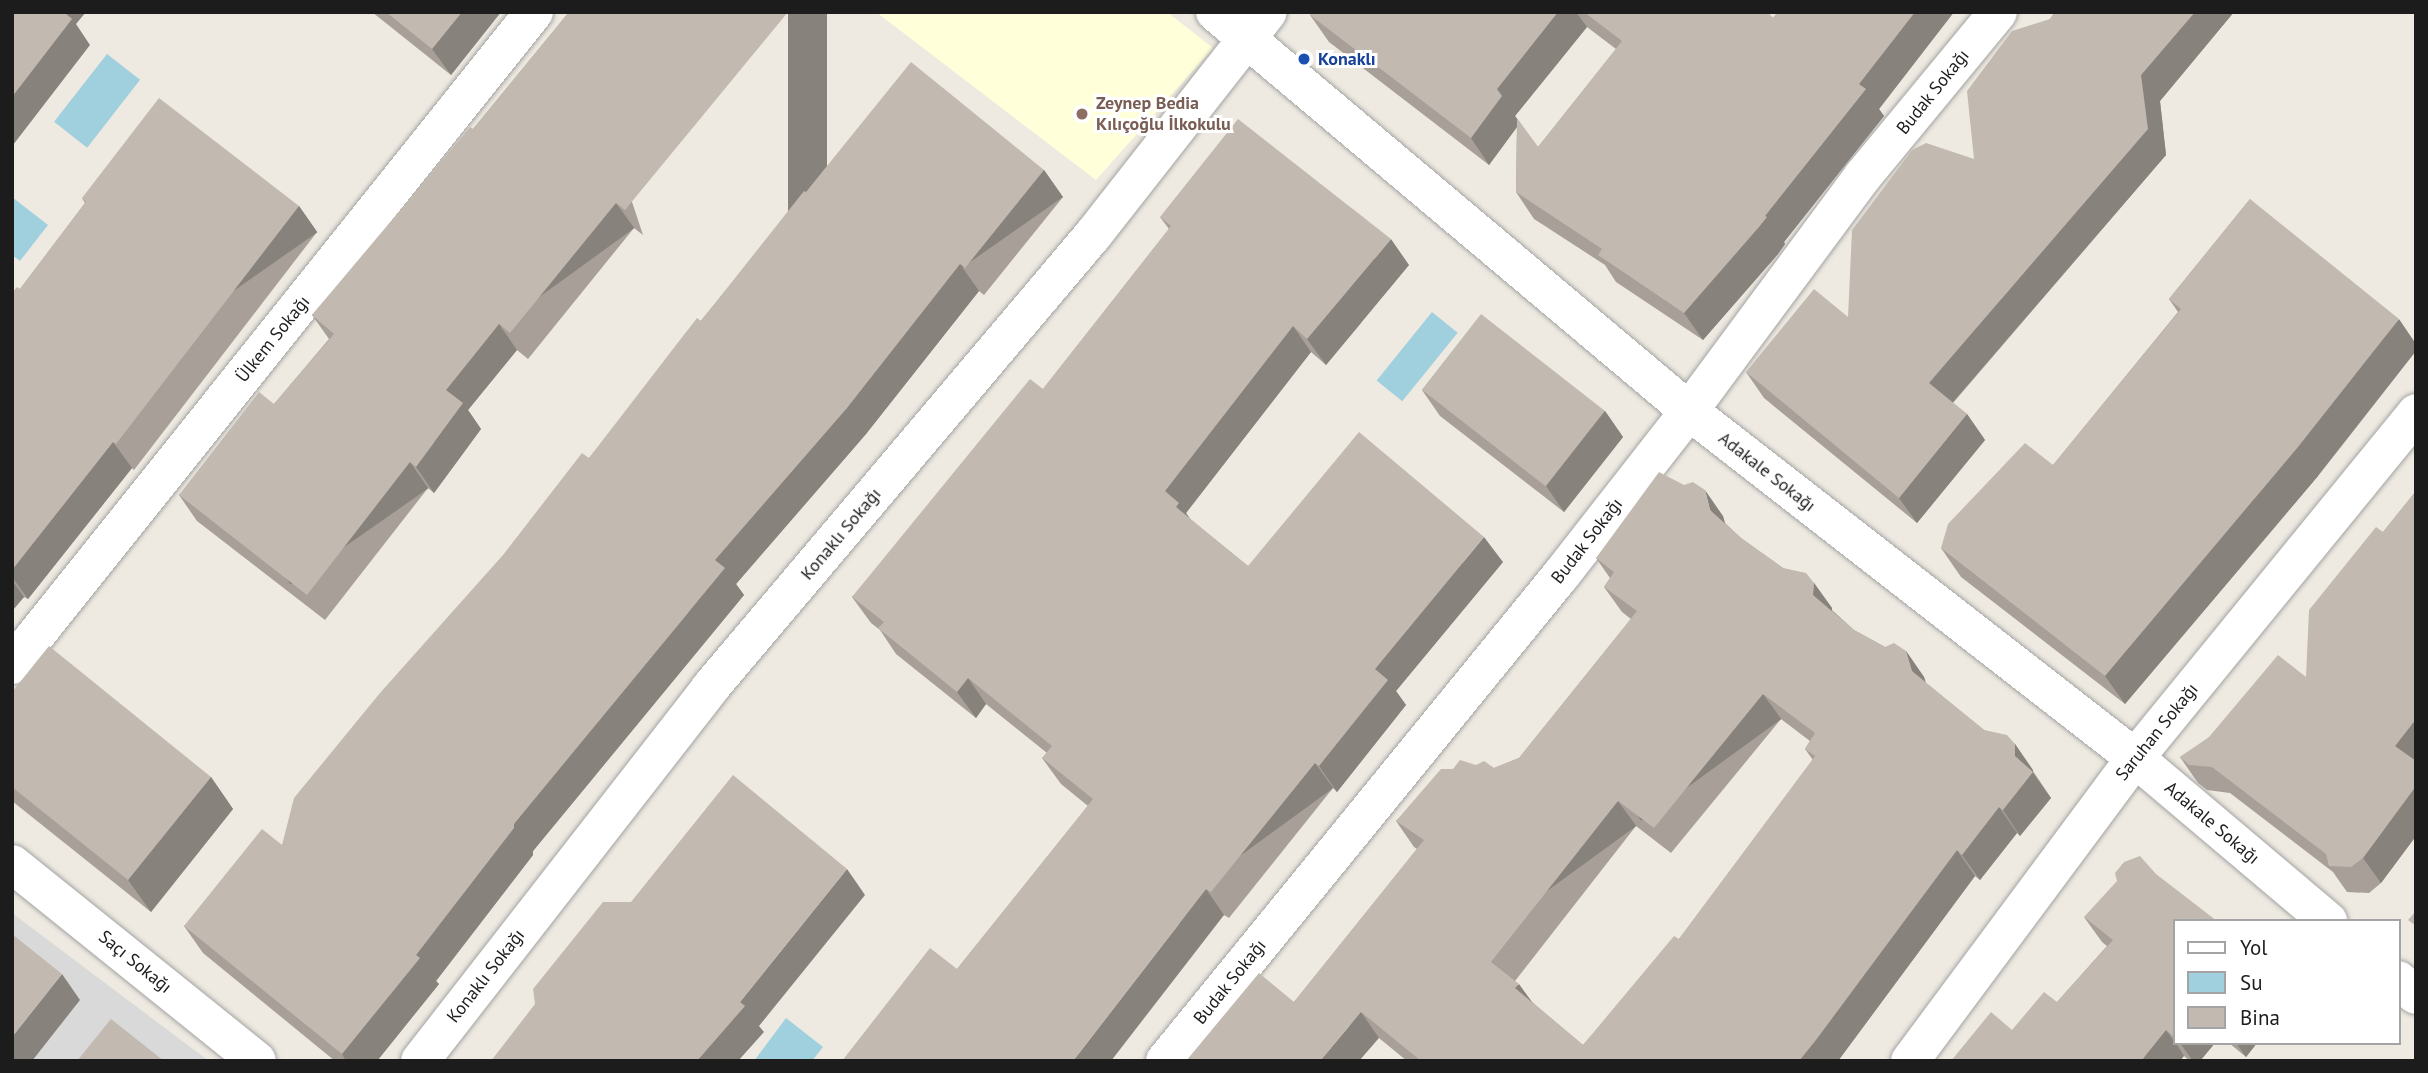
<!DOCTYPE html>
<meta charset="utf-8">
<style>
body{margin:0}
#map{position:relative;width:2428px;height:1073px;overflow:hidden;background:#eeeae1;font-family:"PT Sans",sans-serif}
div>[style]{position:absolute}
.residential>*{inset:0;background:#dad9d9}
.education>*{inset:0;background:#ffffd9}
.water>*{inset:0;background:#a0d0de;transform-origin:0 0}
.roads{filter:drop-shadow(0 0 2px #a3a3a3) drop-shadow(0 0 2px #a3a3a3)}
.minor>*{height:38px;margin:-19px;padding:0 19px;transform-origin:19px;border-radius:19px;background:#fff}
.wall>*{inset:0;background:#a79f98}
.shaded-wall>*{inset:0;background:#88827c;transform-origin:0 0}
.building>*{inset:0;background:#c2b9b1;transform-origin:0 0}
.dots>*{width:19px;height:19px;translate:-50% -50%;box-sizing:border-box;border:4px solid #fff;border-radius:50%}
span{translate:-50% -50%;white-space:nowrap;text-align:center;line-height:1.15;-webkit-text-stroke:6px #fff;paint-order:stroke}
.transit-label{font-size:18px;color:#164399;font-weight:700}
.left{translate:0 -50%;text-align:left}
.street-label{font-size:18px;color:#1c1c1c}
.education-label{font-size:18px;color:#785e54;font-weight:700}
.frame{position:absolute;inset:0;border:14px solid #1c1c1c;pointer-events:none}
.legend{position:absolute;left:2173px;top:919px;width:228px;height:126px;box-sizing:border-box;background:#fff;border:2px solid #a4a4a4;margin:0;padding:9px 12px;list-style:none;font-size:21px;color:#1c1c1c}
.legend li{display:flex;align-items:center;gap:14px;height:35px}
.legend b{width:35px;border:2px solid #a4a4a4}
</style>
<div id="map">
<div class="residential">
<div style="clip-path:polygon(12px 913px,209px 1061px,12px 1061px)"></div>
</div>
<div class="education">
<div style="clip-path:polygon(876px 12px,1167px 12px,1213px 48px,1096px 180px)"></div>
</div>
<div class="water">
<div style="left:107px;top:54px;width:42px;height:86px;rotate:38deg"></div>
<div style="clip-path:polygon(12px 197px,48px 225px,20px 261px,12px 255px)"></div>
<div style="left:1432px;top:312px;width:33px;height:88px;rotate:39deg"></div>
<div style="clip-path:polygon(786px 1018px,823px 1047px,812px 1061px,754px 1061px)"></div>
</div>
<div class="roads">
<div class="minor">
<div style="left:1215px;top:12px;width:620px;rotate:40.09deg"></div>
<div style="left:1689px;top:411px;width:565px;rotate:37.88deg"></div>
<div style="left:2135px;top:758px;width:253px;rotate:40.2deg"></div>
<div style="left:12px;top:665px;width:836px;rotate:-51.36deg"></div>
<div style="left:12px;top:864px;width:314px;rotate:38.8deg"></div>
<div style="left:2398px;top:980px;width:23px;rotate:40deg"></div>
<div style="left:420px;top:1061px;width:472px;rotate:-52.1deg"></div>
<div style="left:710px;top:688px;width:593px;rotate:-49.79deg"></div>
<div style="left:1093px;top:235px;width:283px;rotate:-51.9deg"></div>
<div style="left:1165px;top:1061px;width:627px;rotate:-50.83deg"></div>
<div style="left:1561px;top:575px;width:208px;rotate:-52deg"></div>
<div style="left:1689px;top:411px;width:292px;rotate:-53.5deg"></div>
<div style="left:1863px;top:176px;width:212px;rotate:-50.5deg"></div>
<div style="left:1910px;top:1061px;width:377px;rotate:-53.4deg"></div>
<div style="left:2135px;top:758px;width:445px;rotate:-50.8deg"></div>
</div>
</div>
<div class="wall">
<div style="clip-path:polygon(372px 12px,501px 12px,451px 75px)"></div>
<div style="clip-path:polygon(569px 12px,643px 235px,634px 228px,528px 359px,517px 350px,468px 410px,481px 429px,434px 493px,428px 488px,325px 620px,197px 521px,179px 495px,274px 404px,329px 339px,312px 315px,473px 129px)"></div>
<div style="clip-path:polygon(evenodd,1312px 12px,1767px 12px,1773px 18px,1778px 12px,1954px 12px,1879px 109px,1884px 116px,1784px 242px,1785px 244px,1778px 254px,1703px 340px,1616px 282px,1605px 265px,1534px 219px,1516px 192px,1517px 127px,1489px 165px,1329px 42px,1310px 15px,1312px 12px,1587px 27px,1616px 49px,1538px 147px,1515px 116px,1587px 27px)"></div>
<div style="clip-path:polygon(2055px 12px,2234px 12px,2160px 101px,2166px 155px,1953px 403px,1967px 414px,1985px 440px,1917px 523px,1764px 398px,1746px 372px,1848px 317px,1974px 159px,2050px 19px)"></div>
<div style="clip-path:polygon(1044px 170px,1063px 197px,984px 295px,979px 291px,866px 434px,736px 584px,744px 595px,533px 851px,533px 855px,436px 981px,439px 984px,377px 1061px,335px 1061px,203px 953px,184px 926px,282px 845px,589px 458px,806px 192px)"></div>
<div style="clip-path:polygon(82px 198px,299px 206px,317px 232px,134px 470px,132px 468px,28px 599px,24px 597px,12px 611px,12px 293px,20px 289px,85px 203px)"></div>
<div style="clip-path:polygon(2250px 199px,2318px 476px,2125px 704px,1961px 577px,1941px 548px,2053px 465px,2178px 312px,2169px 299px)"></div>
<div style="clip-path:polygon(1160px 217px,1409px 265px,1326px 365px,1311px 352px,1186px 513px,1191px 520px,1248px 566px,1503px 562px,1396px 691px,1406px 705px,1337px 792px,1333px 788px,1229px 918px,1224px 915px,957px 969px,1088px 806px,1061px 784px,1042px 758px,1047px 753px,986px 704px,976px 718px,896px 654px,880px 630px,871px 623px,852px 597px,1043px 389px,1169px 229px)"></div>
<div style="clip-path:polygon(1422px 390px,1605px 411px,1623px 437px,1564px 512px,1440px 416px)"></div>
<div style="clip-path:polygon(2416px 491px,2416px 836px,2381px 883px,2369px 893px,2347px 892px,2333px 872px,2230px 793px,2207px 790px,2198px 783px,2180px 757px,2306px 677px,2383px 532px)"></div>
<div style="clip-path:polygon(evenodd,1723px 516px,1725px 523px,1741px 538px,1783px 568px,1814px 583px,1832px 608px,1832px 610px,1854px 630px,1885px 647px,1906px 651px,1924px 677px,1926px 683px,1984px 730px,2015px 744px,2051px 798px,2020px 836px,2017px 833px,1980px 880px,1975px 876px,1838px 1061px,1407px 1061px,1379px 1038px,1294px 1002px,1417px 849px,1414px 847px,1396px 821px,1453px 769px,1476px 765px,1494px 768px,1519px 758px,1631px 619px,1622px 612px,1604px 587px,1610px 578px,1596px 558px,1723px 516px,1781px 719px,1810px 741px,1805px 749px,1813px 760px,1679px 939px,1583px 1045px,1532px 1002px,1515px 981px,1636px 826px,1671px 853px,1781px 719px)"></div>
<div style="clip-path:polygon(12px 692px,211px 777px,233px 809px,151px 912px,12px 801px)"></div>
<div style="clip-path:polygon(2084px 917px,2174px 921px,2174px 1043px,2215px 1043px,2200px 1061px,2190px 1061px,2184px 1056px,1951px 1061px,2012px 1030px,2057px 1002px,2107px 946px,2102px 942px)"></div>
<div style="clip-path:polygon(2229px 1043px,2257px 1043px,2246px 1057px)"></div>
</div>
<div class="shaded-wall">
<div style="clip-path:polygon(59px 12px,86px 12px,76px 24px,90px 45px,13px 145px,12px 97px)"></div>
<div style="clip-path:polygon(462px 12px,501px 12px,451px 75px,432px 49px)"></div>
<div style="left:788px;top:12px;width:39px;height:256px"></div>
<div style="clip-path:polygon(1558px 12px,1576px 12px,1587px 27px,1515px 116px,1520px 123px,1489px 165px,1471px 138px,1497px 89px)"></div>
<div style="clip-path:polygon(1915px 12px,1954px 12px,1879px 109px,1884px 116px,1784px 242px,1785px 244px,1778px 254px,1703px 340px,1684px 313px,1765px 216px,1859px 84px)"></div>
<div style="clip-path:polygon(2195px 12px,2234px 12px,2160px 101px,2166px 155px,1947px 409px,1929px 383px,2141px 75px)"></div>
<div style="left:1044px;top:170px;width:33px;height:126px;rotate:55deg"></div>
<div style="left:616px;top:203px;width:31px;height:168px;rotate:54deg"></div>
<div style="left:299px;top:206px;width:32px;height:300px;rotate:55deg"></div>
<div style="clip-path:polygon(1391px 239px,1409px 265px,1326px 365px,1307px 339px)"></div>
<div style="clip-path:polygon(960px 264px,979px 291px,866px 434px,736px 584px,744px 595px,533px 851px,533px 855px,436px 981px,439px 984px,377px 1061px,346px 1061px,342px 1054px,514px 824px,715px 560px)"></div>
<div style="clip-path:polygon(2399px 319px,2416px 344px,2416px 351px,2318px 476px,2125px 704px,2105px 676px)"></div>
<div style="clip-path:polygon(499px 324px,517px 350px,468px 410px,481px 429px,434px 493px,416px 467px,446px 390px)"></div>
<div style="clip-path:polygon(1293px 326px,1311px 352px,1186px 513px,1197px 529px,1176px 507px,1165px 491px)"></div>
<div style="clip-path:polygon(1605px 411px,1623px 437px,1564px 512px,1546px 486px)"></div>
<div style="clip-path:polygon(1967px 414px,1985px 440px,1917px 523px,1899px 498px)"></div>
<div style="clip-path:polygon(113px 442px,132px 468px,28px 599px,12px 577px,12px 570px)"></div>
<div style="left:410px;top:462px;width:32px;height:168px;rotate:55deg"></div>
<div style="clip-path:polygon(1705px 490px,1723px 516px,1728px 536px,1710px 510px)"></div>
<div style="clip-path:polygon(1484px 537px,1503px 562px,1396px 691px,1406px 705px,1337px 792px,1319px 766px,1375px 669px)"></div>
<div style="clip-path:polygon(12px 580px,24px 597px,12px 611px)"></div>
<div style="clip-path:polygon(1814px 583px,1832px 608px,1831px 620px,1813px 595px)"></div>
<div style="clip-path:polygon(1906px 651px,1924px 677px,1930px 697px,1912px 671px)"></div>
<div style="clip-path:polygon(968px 678px,986px 704px,976px 718px,957px 692px)"></div>
<div style="left:1763px;top:694px;width:31px;height:173px;rotate:54deg"></div>
<div style="clip-path:polygon(2416px 719px,2416px 768px,2395px 746px)"></div>
<div style="clip-path:polygon(2015px 744px,2033px 770px,2033px 773px,2051px 798px,2020px 836px,2003px 810px,2015px 756px)"></div>
<div style="left:1315px;top:763px;width:31px;height:166px;rotate:54deg"></div>
<div style="clip-path:polygon(211px 777px,233px 809px,151px 912px,128px 880px)"></div>
<div style="clip-path:polygon(2416px 786px,2416px 836px,2381px 883px,2363px 858px)"></div>
<div style="left:1618px;top:801px;width:31px;height:205px;rotate:54deg"></div>
<div style="clip-path:polygon(1999px 807px,2017px 833px,1980px 880px,1962px 855px)"></div>
<div style="clip-path:polygon(1957px 850px,1975px 876px,1838px 1061px,1799px 1061px)"></div>
<div style="clip-path:polygon(847px 869px,865px 895px,759px 1026px,764px 1032px,738px 1061px,697px 1061px,740px 1002px)"></div>
<div style="clip-path:polygon(1206px 889px,1224px 915px,1111px 1061px,1073px 1061px)"></div>
<div style="clip-path:polygon(62px 974px,80px 1000px,32px 1061px,12px 1061px,12px 1037px)"></div>
<div style="clip-path:polygon(1519px 984px,1537px 1009px,1515px 988px)"></div>
<div style="clip-path:polygon(1361px 1012px,1379px 1038px,1359px 1061px,1320px 1061px)"></div>
<div style="clip-path:polygon(2166px 1030px,2174px 1041px,2174px 1043px,2176px 1043px,2184px 1056px,2180px 1061px,2141px 1061px)"></div>
<div style="clip-path:polygon(2180px 1043px,2215px 1043px,2200px 1061px,2193px 1061px)"></div>
<div style="clip-path:polygon(2236px 1043px,2257px 1043px,2246px 1057px)"></div>
</div>
<div class="building">
<div style="clip-path:polygon(12px 12px,64px 12px,72px 19px,12px 97px)"></div>
<div style="clip-path:polygon(386px 12px,462px 12px,432px 49px)"></div>
<div style="clip-path:polygon(569px 12px,788px 12px,625px 210px,616px 203px,510px 333px,499px 324px,446px 390px,463px 403px,416px 467px,410px 462px,307px 595px,179px 495px,259px 392px,274px 404px,334px 334px,312px 315px,470px 127px,473px 129px)"></div>
<div style="clip-path:polygon(1312px 12px,1558px 12px,1497px 89px,1502px 96px,1471px 138px,1310px 15px)"></div>
<div style="clip-path:polygon(1584px 12px,1767px 12px,1773px 18px,1778px 12px,1915px 12px,1859px 84px,1866px 89px,1765px 216px,1767px 217px,1759px 227px,1684px 313px,1598px 255px,1602px 249px,1516px 192px,1517px 118px,1538px 147px,1622px 41px)"></div>
<div style="clip-path:polygon(2055px 12px,2195px 12px,2141px 75px,2148px 129px,1929px 383px,1967px 414px,1899px 498px,1746px 372px,1814px 289px,1848px 317px,1852px 230px,1912px 150px,1926px 143px,1974px 159px,1967px 91px,2012px 31px,2050px 19px)"></div>
<div style="clip-path:polygon(911px 62px,1044px 170px,965px 268px,960px 264px,847px 408px,715px 560px,725px 568px,514px 824px,514px 828px,416px 955px,420px 958px,342px 1054px,184px 926px,262px 829px,282px 845px,294px 798px,380px 693px,503px 555px,582px 453px,589px 458px,697px 318px,701px 321px,804px 191px,806px 192px)"></div>
<div style="clip-path:polygon(159px 98px,299px 206px,116px 444px,113px 442px,12px 570px,12px 293px,17px 287px,20px 289px,86px 202px,82px 198px)"></div>
<div style="clip-path:polygon(1238px 119px,1391px 239px,1307px 339px,1293px 326px,1165px 491px,1179px 503px,1176px 507px,1248px 566px,1359px 432px,1484px 537px,1375px 669px,1388px 680px,1319px 766px,1315px 763px,1211px 892px,1206px 889px,1073px 1061px,842px 1061px,930px 948px,957px 969px,1093px 799px,1042px 758px,1052px 746px,968px 678px,957px 692px,878px 628px,884px 622px,852px 597px,1030px 379px,1043px 389px,1171px 226px,1160px 217px)"></div>
<div style="clip-path:polygon(2250px 199px,2399px 319px,2298px 447px,2105px 676px,1941px 548px,1948px 524px,2025px 443px,2053px 465px,2181px 309px,2169px 299px)"></div>
<div style="left:1481px;top:314px;width:157px;height:96px;rotate:38deg"></div>
<div style="clip-path:polygon(evenodd,1659px 472px,1684px 485px,1693px 482px,1705px 490px,1710px 510px,1741px 538px,1783px 568px,1806px 573px,1814px 583px,1813px 595px,1854px 630px,1885px 647px,1894px 643px,1906px 651px,1912px 671px,1984px 730px,2007px 735px,2015px 744px,2015px 756px,2033px 772px,2003px 810px,1999px 807px,1962px 855px,1957px 850px,1816px 1040px,1799px 1061px,1421px 1061px,1361px 1012px,1320px 1061px,1186px 1061px,1259px 973px,1294px 1002px,1424px 840px,1396px 821px,1441px 769px,1453px 769px,1460px 760px,1476px 765px,1484px 761px,1494px 768px,1519px 758px,1637px 611px,1604px 587px,1614px 572px,1596px 558px,1659px 472px,1763px 694px,1815px 733px,1805px 749px,1815px 756px,1679px 939px,1674px 936px,1583px 1045px,1515px 988px,1519px 984px,1491px 962px,1618px 801px,1654px 828px,1763px 694px)"></div>
<div style="clip-path:polygon(2416px 491px,2416px 719px,2395px 746px,2416px 761px,2416px 786px,2363px 858px,2351px 867px,2329px 866px,2326px 854px,2212px 767px,2189px 765px,2180px 757px,2209px 737px,2278px 655px,2306px 677px,2309px 610px,2376px 527px,2383px 532px)"></div>
<div style="clip-path:polygon(49px 646px,211px 777px,128px 880px,12px 787px,12px 692px)"></div>
<div style="clip-path:polygon(733px 775px,847px 869px,740px 1002px,745px 1006px,697px 1061px,491px 1061px,535px 1004px,533px 989px,603px 902px,631px 902px)"></div>
<div style="clip-path:polygon(2140px 856px,2156px 874px,2217px 921px,2174px 921px,2174px 1037px,2166px 1030px,2141px 1061px,1951px 1061px,1991px 1012px,2012px 1030px,2044px 992px,2057px 1002px,2113px 940px,2084px 917px,2117px 881px,2115px 873px,2124px 862px)"></div>
<div style="clip-path:polygon(2416px 911px,2416px 926px,2408px 920px)"></div>
<div style="clip-path:polygon(12px 934px,62px 974px,12px 1037px)"></div>
<div style="clip-path:polygon(111px 1019px,164px 1061px,77px 1061px)"></div>
</div>
<div class="dots">
<div style="left:1304px;top:59px;background:#1a4fb4"></div>
<div style="left:1082px;top:114px;background:#8d6e63"></div>
</div>
<div class="transit-label">
<span class="left" style="left:1318px;top:59px">Konaklı</span>
</div>
<div class="street-label">
<span style="left:1933px;top:92px;rotate:-51deg">Budak Sokağı</span>
<span style="left:273px;top:339px;rotate:-51deg">Ülkem Sokağı</span>
<span style="left:1767px;top:472px;rotate:38deg">Adakale Sokağı</span>
<span style="left:841px;top:534px;rotate:-50deg">Konaklı Sokağı</span>
<span style="left:1587px;top:541px;rotate:-52deg">Budak Sokağı</span>
<span style="left:2157px;top:732px;rotate:-51deg">Saruhan Sokağı</span>
<span style="left:2212px;top:823px;rotate:40deg">Adakale Sokağı</span>
<span style="left:135px;top:962px;rotate:39deg">Saçı Sokağı</span>
<span style="left:486px;top:976px;rotate:-52deg">Konaklı Sokağı</span>
<span style="left:1230px;top:982px;rotate:-51deg">Budak Sokağı</span>
</div>
<div class="education-label">
<span class="left" style="left:1096px;top:114px">Zeynep Bedia<br>Kılıçoğlu İlkokulu</span>
</div>
<div class="frame"></div>
<ul class="legend">
<li><b style="height:9px;background:#fff"></b>Yol</li>
<li><b style="height:19px;background:#a0d0de"></b>Su</li>
<li><b style="height:19px;background:#c2b9b1"></b>Bina</li>
</ul>
</div>
